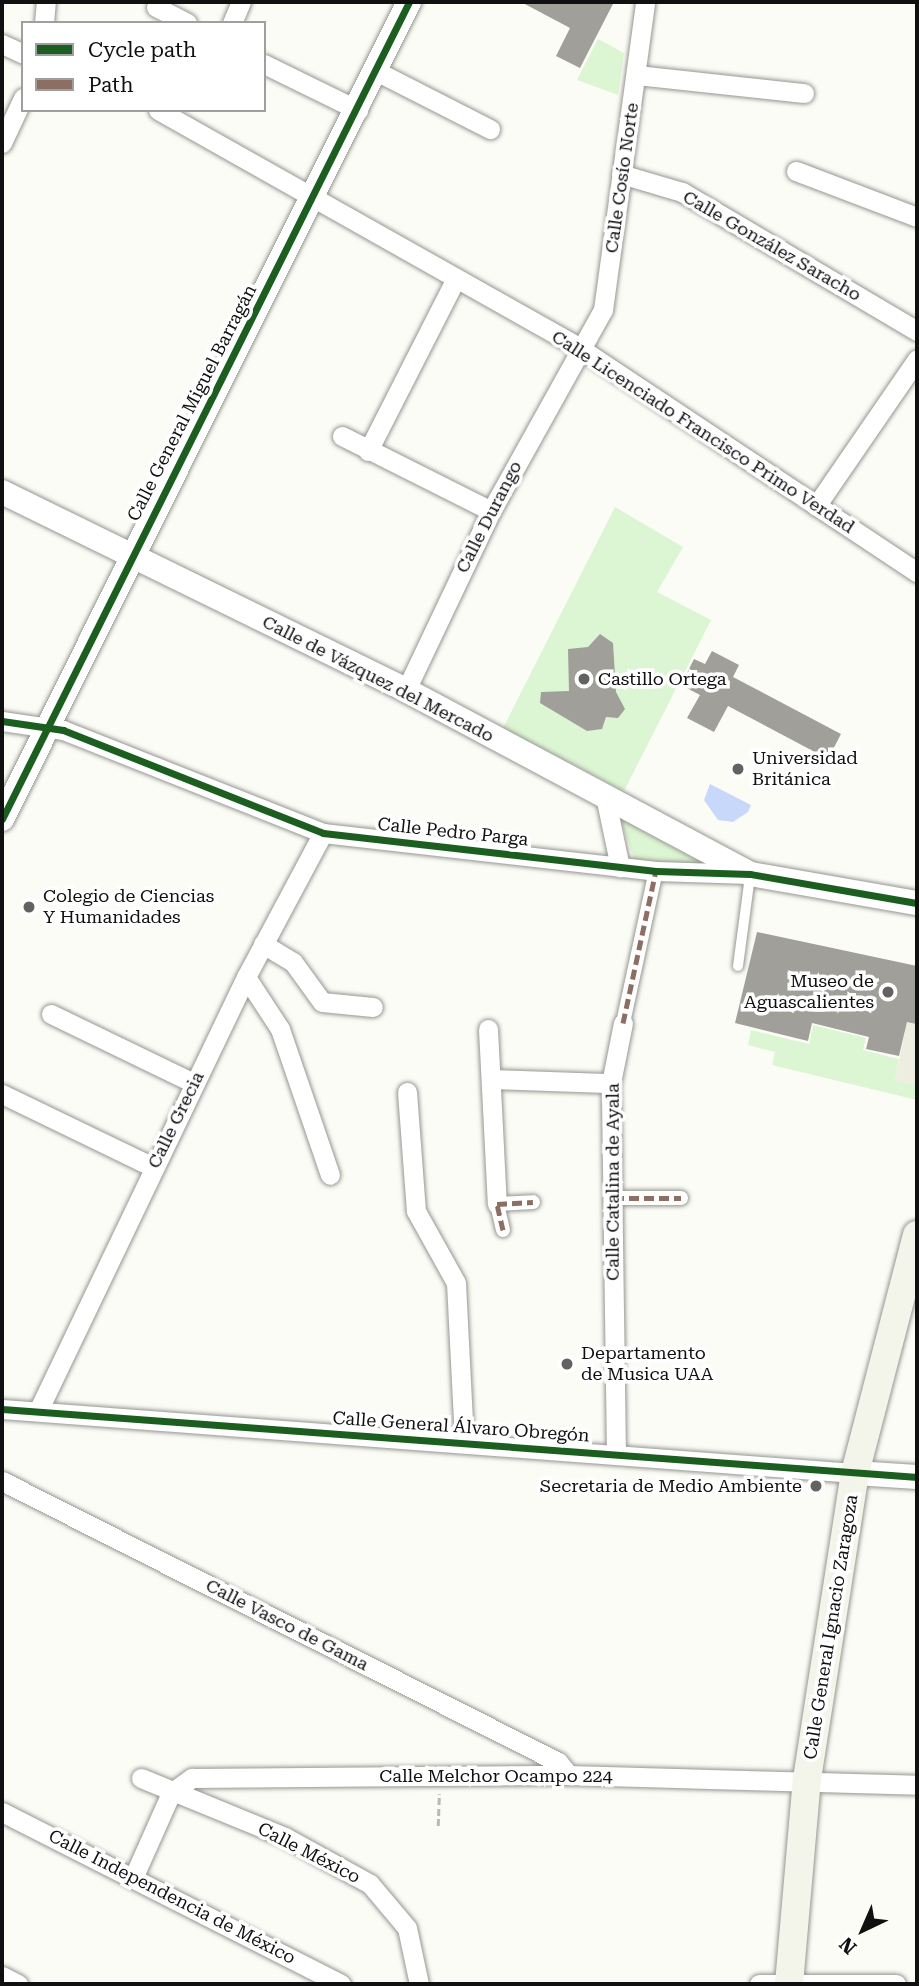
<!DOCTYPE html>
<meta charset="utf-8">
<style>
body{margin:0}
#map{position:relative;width:919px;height:1986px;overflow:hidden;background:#fbfcf5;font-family:"Roboto Serif",serif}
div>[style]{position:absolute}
.green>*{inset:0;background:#dcf5d2}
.plaza>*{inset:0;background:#edede0}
.water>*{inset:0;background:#c7d8fb}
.building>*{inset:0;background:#a09f9a}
.path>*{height:2.5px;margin-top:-1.25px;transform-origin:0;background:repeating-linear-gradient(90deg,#b9b9b8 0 7px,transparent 0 10.5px)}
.roads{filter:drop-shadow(0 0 2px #969693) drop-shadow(0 0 2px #969693)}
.service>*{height:10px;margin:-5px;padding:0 5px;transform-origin:5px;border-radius:5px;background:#fefffe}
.pedestrian>*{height:14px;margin:-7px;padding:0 7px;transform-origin:7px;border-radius:7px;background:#fefffe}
.minor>*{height:19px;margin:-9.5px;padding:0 9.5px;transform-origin:9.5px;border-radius:9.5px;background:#fefffe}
.tertiary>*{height:24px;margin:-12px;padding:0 12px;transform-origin:12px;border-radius:12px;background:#fefffe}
.secondary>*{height:28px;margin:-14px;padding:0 14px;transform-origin:14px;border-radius:14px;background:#f3f5eb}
.quiet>*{height:5px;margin-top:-2.5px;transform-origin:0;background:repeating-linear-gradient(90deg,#8d6e63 0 10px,transparent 0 15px)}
.cycleway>*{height:7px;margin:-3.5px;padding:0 3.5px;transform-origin:3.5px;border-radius:3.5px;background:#1b5e20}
.dots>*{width:19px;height:19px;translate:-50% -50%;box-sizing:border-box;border:4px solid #fff;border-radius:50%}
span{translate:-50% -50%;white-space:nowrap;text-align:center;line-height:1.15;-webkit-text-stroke:7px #fff;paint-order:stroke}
.street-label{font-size:18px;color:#101010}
.poi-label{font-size:18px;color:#101010}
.left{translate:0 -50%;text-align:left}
.right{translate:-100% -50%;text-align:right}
.frame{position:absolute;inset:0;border:4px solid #101010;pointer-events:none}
.legend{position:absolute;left:21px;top:21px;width:245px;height:91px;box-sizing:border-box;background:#fff;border:2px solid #9f9f9f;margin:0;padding:9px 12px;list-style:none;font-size:21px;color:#101010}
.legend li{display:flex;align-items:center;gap:14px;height:35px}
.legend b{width:35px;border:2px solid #9f9f9f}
.north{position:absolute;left:828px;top:1895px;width:70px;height:70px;-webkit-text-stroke:5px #fff;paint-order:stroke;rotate:224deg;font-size:19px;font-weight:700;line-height:28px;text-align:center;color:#101010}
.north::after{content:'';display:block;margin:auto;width:24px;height:32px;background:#101010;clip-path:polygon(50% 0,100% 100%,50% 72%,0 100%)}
</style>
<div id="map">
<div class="green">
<div style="clip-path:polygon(598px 39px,624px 53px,618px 95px,577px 80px)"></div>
<div style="clip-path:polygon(615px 507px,683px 547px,657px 592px,711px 620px,624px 791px,503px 728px)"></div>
<div style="clip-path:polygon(620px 818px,718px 871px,634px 859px)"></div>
<div style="clip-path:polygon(813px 1025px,866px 1038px,863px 1050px,899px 1059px,895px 1080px,917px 1085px,917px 1100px,772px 1065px,775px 1052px,748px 1045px,751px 1030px,809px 1044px)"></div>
</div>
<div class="plaza">
<div style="clip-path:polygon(917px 1014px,917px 1085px,895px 1080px,907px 1022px,915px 1024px)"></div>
</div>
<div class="water">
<div style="clip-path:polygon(710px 784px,751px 805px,748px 812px,733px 822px,718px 820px,704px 800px)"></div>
</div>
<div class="building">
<div style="clip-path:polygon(521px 2px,614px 2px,580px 68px,556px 56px,570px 28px)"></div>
<div style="clip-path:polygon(600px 634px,613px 643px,616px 692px,625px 709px,618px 718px,606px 717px,602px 729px,587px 731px,540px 703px,541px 692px,569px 691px,568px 649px,588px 647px)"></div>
<div style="clip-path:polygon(712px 651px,739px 665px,733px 677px,841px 734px,828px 759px,728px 706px,714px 732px,687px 718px,700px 695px,681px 685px,694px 659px,705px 664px)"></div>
<div style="clip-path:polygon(757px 932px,917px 966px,917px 1017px,916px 1024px,907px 1022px,899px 1056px,866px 1049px,869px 1037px,812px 1023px,808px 1041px,735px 1023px)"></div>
</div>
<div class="path">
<div style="left:438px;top:1826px;width:32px;rotate:-88deg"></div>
</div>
<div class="roads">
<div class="service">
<div style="left:738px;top:966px;width:91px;rotate:-82.4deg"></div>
</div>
<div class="pedestrian">
<div style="left:623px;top:1023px;width:156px;rotate:-77.8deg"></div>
<div style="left:614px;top:1198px;width:67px"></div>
<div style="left:503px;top:1230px;width:27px;rotate:-103deg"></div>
<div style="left:497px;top:1204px;width:36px;rotate:-3deg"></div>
</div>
<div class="minor">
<div style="left:156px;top:7px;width:35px;rotate:27deg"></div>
<div style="left:44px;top:23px;width:21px;rotate:-85deg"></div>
<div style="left:232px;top:23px;width:23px;rotate:-67deg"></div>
<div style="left:2px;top:44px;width:23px;rotate:25deg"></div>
<div style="left:264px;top:64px;width:105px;rotate:26.1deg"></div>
<div style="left:376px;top:71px;width:128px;rotate:27deg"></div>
<div style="left:637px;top:75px;width:168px;rotate:6.2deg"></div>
<div style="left:158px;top:110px;width:482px;rotate:29.4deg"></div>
<div style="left:578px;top:347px;width:407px;rotate:33.6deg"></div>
<div style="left:2px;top:143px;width:50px;rotate:-65deg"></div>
<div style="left:796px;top:171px;width:129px;rotate:20.8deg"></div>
<div style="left:621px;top:174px;width:64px;rotate:16.4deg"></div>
<div style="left:682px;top:192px;width:273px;rotate:30.6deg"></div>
<div style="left:342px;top:436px;width:167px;rotate:26.7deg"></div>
<div style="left:368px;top:451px;width:192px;rotate:-63deg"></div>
<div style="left:816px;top:506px;width:178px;rotate:-55.5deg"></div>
<div style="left:406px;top:690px;width:198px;rotate:-64.6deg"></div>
<div style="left:491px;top:511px;width:230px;rotate:-60.9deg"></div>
<div style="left:603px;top:310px;width:311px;rotate:-82.2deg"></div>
<div style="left:2px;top:721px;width:62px;rotate:8.4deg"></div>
<div style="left:63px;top:730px;width:280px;rotate:21.6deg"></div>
<div style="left:323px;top:833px;width:335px;rotate:6.5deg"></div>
<div style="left:656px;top:871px;width:94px;rotate:1.8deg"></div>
<div style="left:605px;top:796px;width:73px;rotate:78.1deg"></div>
<div style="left:263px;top:944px;width:35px;rotate:31deg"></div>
<div style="left:293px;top:962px;width:49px;rotate:54.1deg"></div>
<div style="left:322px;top:1002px;width:51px;rotate:5.6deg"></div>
<div style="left:246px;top:977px;width:62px;rotate:56.8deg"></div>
<div style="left:280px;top:1029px;width:154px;rotate:71.1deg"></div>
<div style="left:51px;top:1014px;width:159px;rotate:25.8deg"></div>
<div style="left:488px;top:1029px;width:175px;rotate:87.1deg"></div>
<div style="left:494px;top:1079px;width:117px;rotate:2deg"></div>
<div style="left:407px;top:1092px;width:119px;rotate:85.7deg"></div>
<div style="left:416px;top:1211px;width:82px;rotate:60.9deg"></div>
<div style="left:456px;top:1283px;width:160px;rotate:87.1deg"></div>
<div style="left:2px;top:1094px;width:168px;rotate:25.8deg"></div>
<div style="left:2px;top:1409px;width:855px;rotate:4.29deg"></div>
<div style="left:38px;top:1411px;width:481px;rotate:-64.4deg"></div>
<div style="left:246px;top:977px;width:163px;rotate:-61.9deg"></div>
<div style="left:616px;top:1455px;width:372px;rotate:-90.8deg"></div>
<div style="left:611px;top:1083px;width:61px;rotate:-78.7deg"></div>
<div style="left:2px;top:1481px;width:623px;rotate:26.81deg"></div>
<div style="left:558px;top:1762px;width:17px;rotate:50deg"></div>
<div style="left:141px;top:1778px;width:156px;rotate:22.3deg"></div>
<div style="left:285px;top:1837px;width:97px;rotate:28.9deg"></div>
<div style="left:370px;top:1884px;width:57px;rotate:49.9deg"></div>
<div style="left:407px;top:1928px;width:57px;rotate:77.9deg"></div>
<div style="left:2px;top:1812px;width:380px;rotate:26.9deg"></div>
<div style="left:134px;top:1876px;width:91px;rotate:-66deg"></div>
<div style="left:171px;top:1793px;width:26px;rotate:-36deg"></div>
<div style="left:192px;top:1778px;width:377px;rotate:-0.5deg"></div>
<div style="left:569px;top:1775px;width:348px;rotate:1.6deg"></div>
<div style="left:2px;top:1976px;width:18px;rotate:27deg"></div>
<div style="left:759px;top:1984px;width:137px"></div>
</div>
<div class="tertiary">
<div style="left:2px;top:492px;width:450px;rotate:26.1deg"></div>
<div style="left:406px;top:690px;width:390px;rotate:28.1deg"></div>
<div style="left:750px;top:874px;width:169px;rotate:9.9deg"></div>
<div style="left:2px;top:819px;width:913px;rotate:-63.52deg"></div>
<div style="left:855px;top:1473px;width:62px;rotate:3.7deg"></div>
</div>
<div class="secondary">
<div style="left:789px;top:1984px;width:206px;rotate:-85deg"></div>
<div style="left:807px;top:1779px;width:310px;rotate:-81.1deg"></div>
<div style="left:855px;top:1473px;width:246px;rotate:-75.4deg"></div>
</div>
</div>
<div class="quiet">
<div style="left:623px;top:1023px;width:156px;rotate:-77.8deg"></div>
<div style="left:614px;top:1198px;width:67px"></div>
<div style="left:503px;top:1230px;width:27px;rotate:-103deg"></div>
<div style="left:497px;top:1204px;width:36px;rotate:-3deg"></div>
</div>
<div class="cycleway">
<div style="left:2px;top:721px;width:62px;rotate:8.4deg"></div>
<div style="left:63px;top:730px;width:280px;rotate:21.6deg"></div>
<div style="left:323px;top:833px;width:335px;rotate:6.5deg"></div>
<div style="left:656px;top:871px;width:94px;rotate:1.8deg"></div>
<div style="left:750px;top:874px;width:169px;rotate:9.9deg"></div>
<div style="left:2px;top:819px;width:913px;rotate:-63.52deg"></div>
<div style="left:2px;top:1409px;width:918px;rotate:4.25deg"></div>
</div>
<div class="dots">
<div style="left:584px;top:679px;background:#626360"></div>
<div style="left:738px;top:769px;background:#626360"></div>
<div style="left:29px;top:907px;background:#626360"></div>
<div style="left:888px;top:992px;background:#626360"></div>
<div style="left:567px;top:1364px;background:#626360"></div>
<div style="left:816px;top:1486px;background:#626360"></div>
</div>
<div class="street-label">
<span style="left:622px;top:178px;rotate:-82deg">Calle Cosío Norte</span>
<span style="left:772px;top:246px;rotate:30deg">Calle González Saracho</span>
<span style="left:192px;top:403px;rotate:-63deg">Calle General Miguel Barragán</span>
<span style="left:703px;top:432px;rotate:33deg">Calle Licenciado Francisco Primo Verdad</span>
<span style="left:489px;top:517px;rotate:-63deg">Calle Durango</span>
<span style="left:378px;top:679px;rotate:27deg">Calle de Vázquez del Mercado</span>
<span style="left:453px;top:832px;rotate:6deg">Calle Pedro Parga</span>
<span style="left:176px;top:1120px;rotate:-64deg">Calle Grecia</span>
<span style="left:613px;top:1182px;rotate:-90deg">Calle Catalina de Ayala</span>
<span style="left:461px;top:1427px;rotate:4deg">Calle General Álvaro Obregón</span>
<span style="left:287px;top:1625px;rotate:27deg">Calle Vasco de Gama</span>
<span style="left:831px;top:1627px;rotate:-81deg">Calle General Ignacio Zaragoza</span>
<span style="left:496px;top:1776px">Calle Melchor Ocampo 224</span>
<span style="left:309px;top:1853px;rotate:27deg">Calle México</span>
<span style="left:172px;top:1897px;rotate:27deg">Calle Independencia de México</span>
</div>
<div class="poi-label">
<span class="left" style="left:598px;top:679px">Castillo Ortega</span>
<span class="left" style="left:752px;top:769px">Universidad<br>Británica</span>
<span class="left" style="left:43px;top:907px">Colegio de Ciencias<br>Y Humanidades</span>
<span class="right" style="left:874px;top:992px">Museo de<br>Aguascalientes</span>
<span class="left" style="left:581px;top:1364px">Departamento<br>de Musica UAA</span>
<span class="right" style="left:802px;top:1486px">Secretaria de Medio Ambiente</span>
</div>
<div class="frame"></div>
<ul class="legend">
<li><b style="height:9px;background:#1b5e20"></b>Cycle path</li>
<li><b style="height:9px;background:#8d6e63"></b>Path</li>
</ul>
<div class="north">N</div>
</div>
